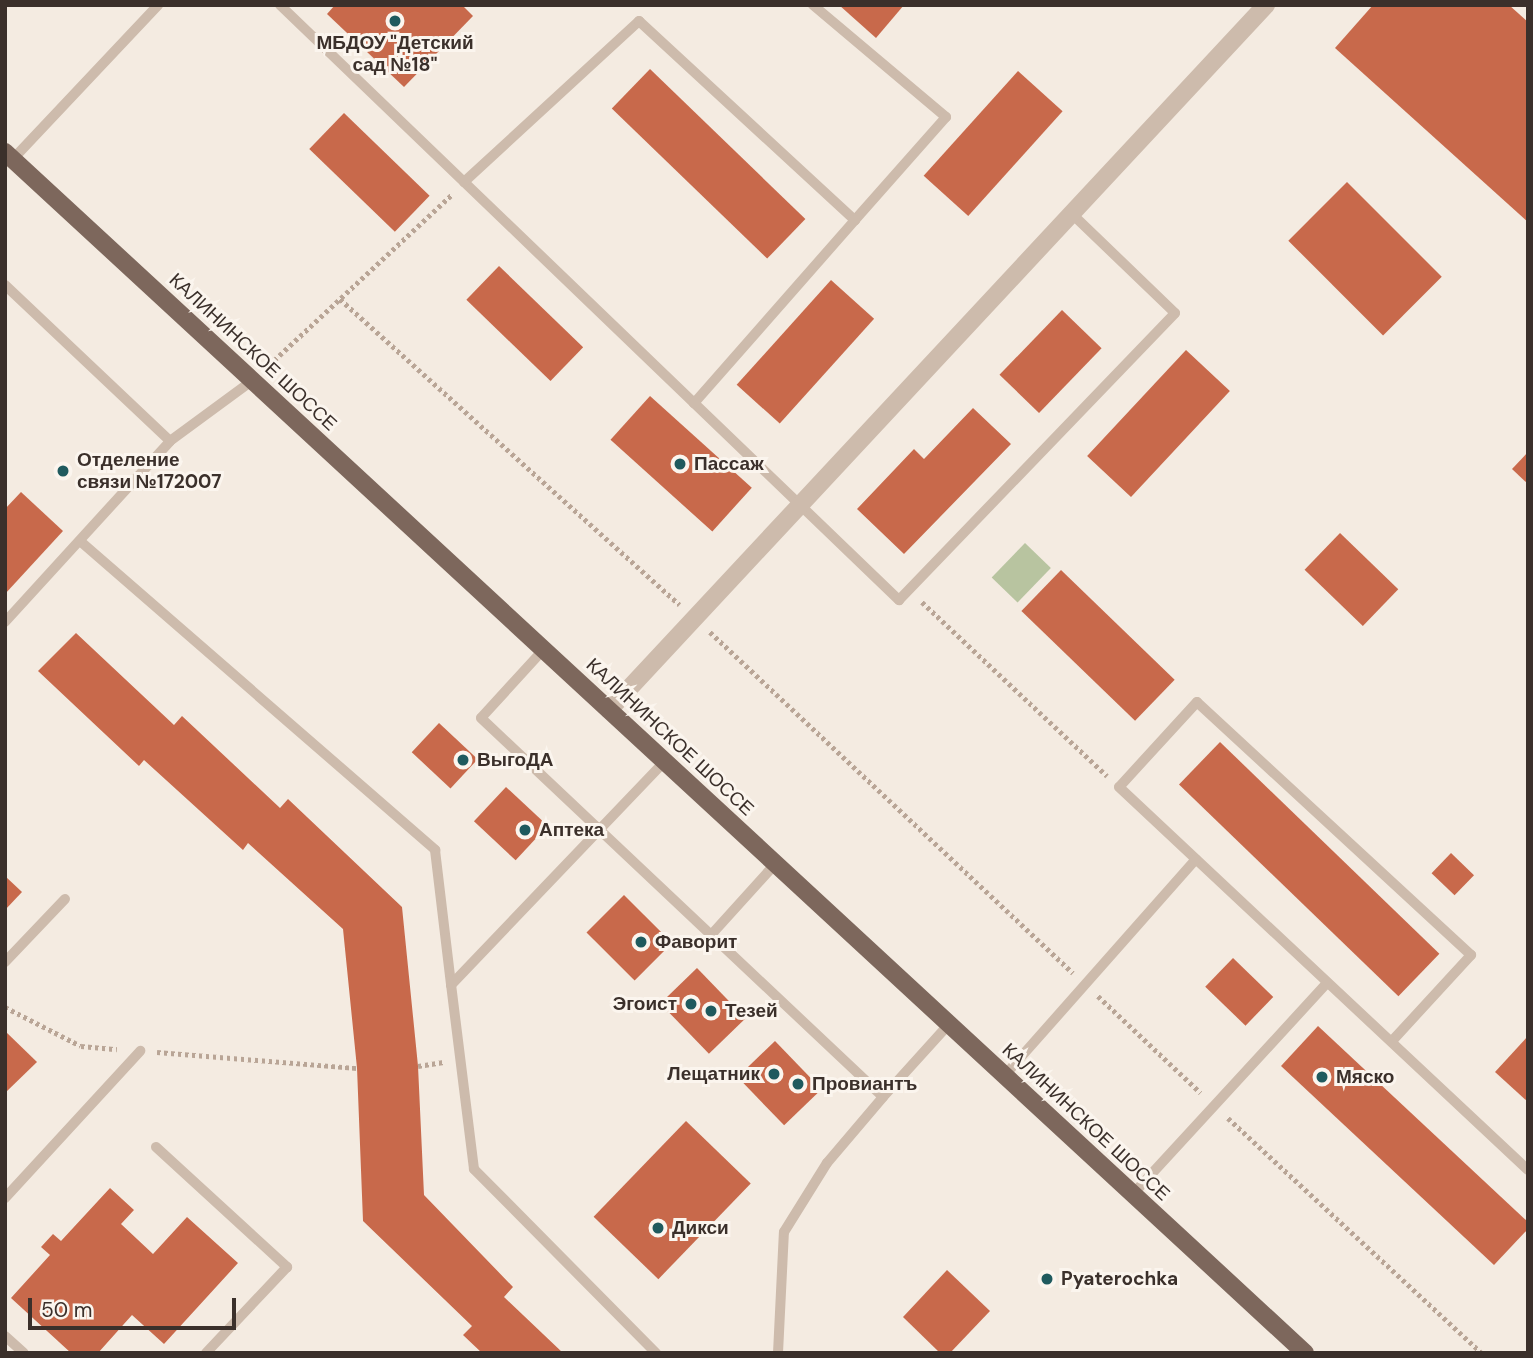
<!DOCTYPE html>
<meta charset="utf-8">
<style>
body{margin:0}
#map{position:relative;width:1533px;height:1358px;overflow:hidden;background:#f4ebe1;font-family:"DM Sans",sans-serif}
div>[style]{position:absolute}
.green>*{inset:0;background:#b8c4a0;transform-origin:0 0}
.building>*{inset:0;background:#c8694b;transform-origin:0 0}
.path>*{height:4.5px;margin-top:-2.25px;transform-origin:0;background:repeating-linear-gradient(90deg,#b9a596 0 3.5px,transparent 0 7px)}
.service>*{height:10px;margin:-5px;padding:0 5px;transform-origin:5px;border-radius:5px;background:#cdbbac}
.minor>*{height:18px;margin:-9px;padding:0 9px;transform-origin:9px;border-radius:9px;background:#cdbbac}
.primary>*{height:18px;margin:-9px;padding:0 9px;transform-origin:9px;border-radius:9px;background:#7d675c}
.dots>*{width:19px;height:19px;translate:-50% -50%;box-sizing:border-box;border:4px solid #fbf5ee;border-radius:50%}
span{translate:-50% -50%;white-space:nowrap;text-align:center;line-height:1.15;-webkit-text-stroke:6px #fbf5ee;paint-order:stroke}
.poi-label{font-size:19px;color:#3b302b;font-weight:700}
.left{translate:0 -50%;text-align:left}
.right{translate:-100% -50%;text-align:right}
.street-label{font-size:19px;color:#3b302b}
.frame{position:absolute;inset:0;border:7px solid #3b302b;pointer-events:none}
.scale{position:absolute;left:28px;top:1298px;width:208px;height:32px;box-sizing:border-box;border:4px solid #3b302b;border-top:0;padding-left:9px;font-size:21px;line-height:24px;white-space:nowrap;color:#3b302b;-webkit-text-stroke:5px #fbf5ee;paint-order:stroke}
</style>
<div id="map">
<div class="green">
<div style="left:1025px;top:543px;width:36px;height:48px;rotate:44deg"></div>
</div>
<div class="building">
<div style="clip-path:polygon(335px 5px,462px 5px,473px 16px,404px 87px,327px 14px)"></div>
<div style="clip-path:polygon(839px 5px,904px 5px,876px 38px)"></div>
<div style="clip-path:polygon(1373px 5px,1509px 5px,1528px 22px,1528px 222px,1335px 48px)"></div>
<div style="left:650px;top:69px;width:216px;height:55px;rotate:44deg"></div>
<div style="left:1018px;top:71px;width:60px;height:141px;rotate:42deg"></div>
<div style="left:344px;top:113px;width:119px;height:50px;rotate:44deg"></div>
<div style="left:1347px;top:182px;width:134px;height:83px;rotate:45deg"></div>
<div style="left:499px;top:266px;width:117px;height:47px;rotate:44deg"></div>
<div style="left:831px;top:280px;width:58px;height:141px;rotate:42deg"></div>
<div style="left:1062px;top:310px;width:55px;height:90px;rotate:44deg"></div>
<div style="left:1186px;top:350px;width:60px;height:145px;rotate:43deg"></div>
<div style="left:650px;top:396px;width:137px;height:59px;rotate:42deg"></div>
<div style="clip-path:polygon(973px 408px,1011px 444px,904px 554px,857px 509px,914px 449px,924px 459px)"></div>
<div style="clip-path:polygon(1528px 452px,1528px 484px,1512px 469px)"></div>
<div style="clip-path:polygon(21px 492px,63px 531px,5px 594px,5px 509px)"></div>
<div style="left:1340px;top:533px;width:81px;height:51px;rotate:44deg"></div>
<div style="left:1061px;top:570px;width:158px;height:57px;rotate:44deg"></div>
<div style="clip-path:polygon(76px 633px,174px 725px,182px 716px,280px 808px,288px 799px,402px 907px,418px 1066px,424px 1195px,513px 1287px,504px 1297px,563px 1353px,482px 1353px,463px 1335px,472px 1326px,363px 1221px,357px 1068px,343px 929px,248px 843px,243px 850px,144px 760px,139px 766px,38px 671px)"></div>
<div style="left:439px;top:723px;width:53px;height:40px;rotate:43deg"></div>
<div style="left:1220px;top:742px;width:305px;height:59px;rotate:44deg"></div>
<div style="left:506px;top:787px;width:57px;height:47px;rotate:43deg"></div>
<div style="left:1451px;top:853px;width:32px;height:28px;rotate:44deg"></div>
<div style="clip-path:polygon(5px 876px,22px 892px,5px 910px)"></div>
<div style="left:624px;top:895px;width:68px;height:53px;rotate:45deg"></div>
<div style="left:1233px;top:958px;width:56px;height:40px;rotate:44deg"></div>
<div style="left:697px;top:968px;width:70px;height:51px;rotate:46deg"></div>
<div style="clip-path:polygon(1318px 1026px,1528px 1222px,1528px 1229px,1494px 1265px,1281px 1066px)"></div>
<div style="clip-path:polygon(5px 1031px,37px 1062px,5px 1093px)"></div>
<div style="clip-path:polygon(1528px 1036px,1528px 1102px,1495px 1072px)"></div>
<div style="left:775px;top:1041px;width:67px;height:52px;rotate:46deg"></div>
<div style="left:686px;top:1121px;width:90px;height:133px;rotate:44deg"></div>
<div style="clip-path:polygon(110px 1188px,134px 1210px,121px 1224px,153px 1254px,187px 1217px,238px 1263px,164px 1344px,132px 1315px,98px 1353px,71px 1353px,11px 1298px,50px 1255px,41px 1247px,53px 1234px,61px 1241px)"></div>
<div style="clip-path:polygon(947px 1270px,990px 1311px,950px 1353px,940px 1353px,903px 1317px)"></div>
</div>
<div class="path">
<div style="left:340px;top:299px;width:457px;rotate:42deg"></div>
<div style="left:269px;top:365px;width:249px;rotate:-43deg"></div>
<div style="left:922px;top:602px;width:254px;rotate:43.2deg"></div>
<div style="left:710px;top:632px;width:498px;rotate:43.2deg"></div>
<div style="left:1098px;top:996px;width:141px;rotate:43.3deg"></div>
<div style="left:5px;top:1007px;width:85px;rotate:27.2deg"></div>
<div style="left:81px;top:1046px;width:36px;rotate:5deg"></div>
<div style="left:157px;top:1052px;width:201px;rotate:4.6deg"></div>
<div style="left:418px;top:1066px;width:26px;rotate:-9deg"></div>
<div style="left:1228px;top:1118px;width:346px;rotate:42.8deg"></div>
</div>
<div class="service">
<div style="left:280px;top:5px;width:859px;rotate:43.87deg"></div>
<div style="left:899px;top:600px;width:398px;rotate:-46.1deg"></div>
<div style="left:1175px;top:313px;width:143px;rotate:-136.1deg"></div>
<div style="left:813px;top:5px;width:174px;rotate:40.1deg"></div>
<div style="left:946px;top:117px;width:137px;rotate:131.5deg"></div>
<div style="left:13px;top:159px;width:212px;rotate:-46.7deg"></div>
<div style="left:464px;top:182px;width:238px;rotate:-42.6deg"></div>
<div style="left:639px;top:21px;width:294px;rotate:42.7deg"></div>
<div style="left:855px;top:220px;width:244px;rotate:131.3deg"></div>
<div style="left:5px;top:285px;width:227px;rotate:43.4deg"></div>
<div style="left:80px;top:541px;width:471px;rotate:41deg"></div>
<div style="left:435px;top:850px;width:136px;rotate:83.2deg"></div>
<div style="left:5px;top:622px;width:245px;rotate:-47.6deg"></div>
<div style="left:170px;top:441px;width:103px;rotate:-36.3deg"></div>
<div style="left:544px;top:649px;width:93px;rotate:132.4deg"></div>
<div style="left:481px;top:718px;width:552px;rotate:43.31deg"></div>
<div style="left:883px;top:1097px;width:98px;rotate:-47.9deg"></div>
<div style="left:711px;top:935px;width:97px;rotate:-47.9deg"></div>
<div style="left:5px;top:962px;width:87px;rotate:-46.4deg"></div>
<div style="left:1392px;top:1041px;width:117px;rotate:-47.4deg"></div>
<div style="left:1471px;top:955px;width:373px;rotate:-137.3deg"></div>
<div style="left:1197px;top:702px;width:115px;rotate:132.5deg"></div>
<div style="left:1119px;top:787px;width:560px;rotate:43.12deg"></div>
<div style="left:1005px;top:1075px;width:288px;rotate:-48.5deg"></div>
<div style="left:156px;top:1147px;width:178px;rotate:42.5deg"></div>
<div style="left:287px;top:1267px;width:118px;rotate:133.3deg"></div>
<div style="left:1133px;top:1194px;width:287px;rotate:-47.4deg"></div>
<div style="left:5px;top:1198px;width:200px;rotate:-47.4deg"></div>
<div style="left:5px;top:1336px;width:25px;rotate:42deg"></div>
<div style="left:656px;top:1353px;width:259px;rotate:-134.7deg"></div>
<div style="left:474px;top:1169px;width:185px;rotate:-97.1deg"></div>
<div style="left:451px;top:985px;width:310px;rotate:-46.3deg"></div>
<div style="left:778px;top:1353px;width:121px;rotate:-87.2deg"></div>
<div style="left:784px;top:1232px;width:81px;rotate:-58.1deg"></div>
<div style="left:827px;top:1163px;width:87px;rotate:-49.7deg"></div>
</div>
<div class="minor">
<div style="left:609px;top:710px;width:964px;rotate:-47.02deg"></div>
</div>
<div class="primary">
<div style="left:5px;top:152px;width:1770px;rotate:42.73deg"></div>
</div>
<div class="dots">
<div style="left:395px;top:21px;background:#1f5a5e"></div>
<div style="left:680px;top:464px;background:#1f5a5e"></div>
<div style="left:63px;top:471px;background:#1f5a5e"></div>
<div style="left:463px;top:760px;background:#1f5a5e"></div>
<div style="left:525px;top:830px;background:#1f5a5e"></div>
<div style="left:641px;top:942px;background:#1f5a5e"></div>
<div style="left:691px;top:1004px;background:#1f5a5e"></div>
<div style="left:711px;top:1011px;background:#1f5a5e"></div>
<div style="left:774px;top:1074px;background:#1f5a5e"></div>
<div style="left:1322px;top:1077px;background:#1f5a5e"></div>
<div style="left:798px;top:1084px;background:#1f5a5e"></div>
<div style="left:658px;top:1228px;background:#1f5a5e"></div>
<div style="left:1047px;top:1279px;background:#1f5a5e"></div>
</div>
<div class="poi-label">
<span style="left:395px;top:54px">МБДОУ "Детский<br>сад №18"</span>
<span class="left" style="left:77px;top:471px">Отделение<br>связи №172007</span>
<span class="left" style="left:694px;top:464px">Пассаж</span>
<span class="left" style="left:477px;top:760px">ВыгоДА</span>
<span class="left" style="left:539px;top:830px">Аптека</span>
<span class="left" style="left:655px;top:942px">Фаворит</span>
<span class="right" style="left:677px;top:1004px">Эгоист</span>
<span class="left" style="left:725px;top:1011px">Тезей</span>
<span class="right" style="left:760px;top:1074px">Лещатник</span>
<span class="left" style="left:1336px;top:1077px">Мяско</span>
<span class="left" style="left:812px;top:1084px">Провиантъ</span>
<span class="left" style="left:672px;top:1228px">Дикси</span>
<span class="left" style="left:1061px;top:1279px">Pyaterochka</span>
</div>
<div class="street-label">
<span style="left:253px;top:352px;rotate:43deg">КАЛИНИНСКОЕ ШОССЕ</span>
<span style="left:670px;top:737px;rotate:43deg">КАЛИНИНСКОЕ ШОССЕ</span>
<span style="left:1086px;top:1122px;rotate:43deg">КАЛИНИНСКОЕ ШОССЕ</span>
</div>
<div class="frame"></div>
<div class="scale">50 m</div>
</div>
